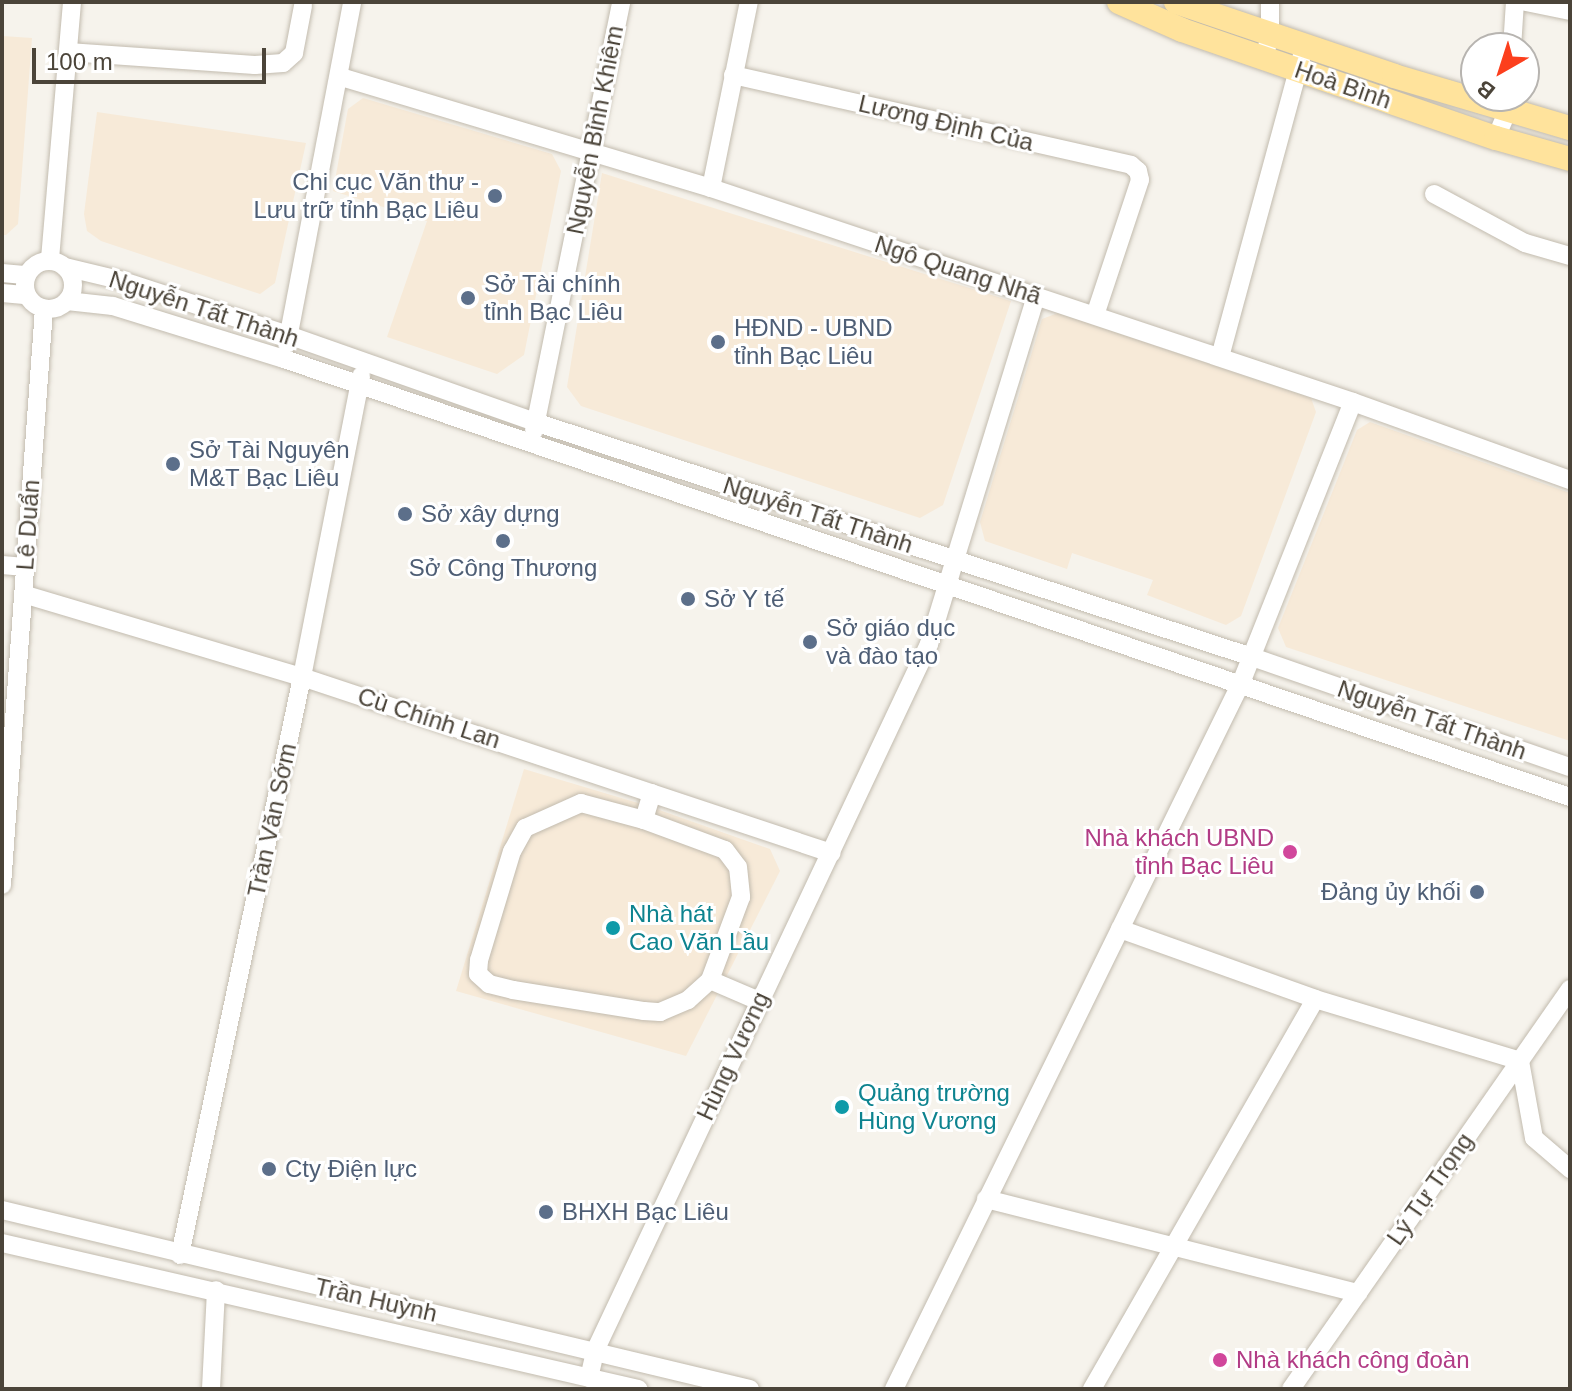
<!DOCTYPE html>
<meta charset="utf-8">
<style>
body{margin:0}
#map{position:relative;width:1572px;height:1391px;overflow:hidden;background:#f6f3ec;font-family:Arial,sans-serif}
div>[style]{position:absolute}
.commercial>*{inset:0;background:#f7ead8}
.roads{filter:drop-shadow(0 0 2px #c2bbae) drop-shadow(0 0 2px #c2bbae)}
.minor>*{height:18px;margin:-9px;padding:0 9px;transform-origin:9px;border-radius:9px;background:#fff}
.minor>.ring{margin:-9px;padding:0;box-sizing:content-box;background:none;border:18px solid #fff;border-radius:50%}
.major>*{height:24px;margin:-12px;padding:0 12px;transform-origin:12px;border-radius:12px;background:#ffe39c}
.dots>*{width:22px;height:22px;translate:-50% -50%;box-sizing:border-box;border:4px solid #fff;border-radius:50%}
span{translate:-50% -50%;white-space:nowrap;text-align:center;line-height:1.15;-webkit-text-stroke:6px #fff;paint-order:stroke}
.street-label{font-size:24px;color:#4b4439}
.service-label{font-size:24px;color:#4e5e75}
.right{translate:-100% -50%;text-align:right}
.left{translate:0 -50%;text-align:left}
.hotel-label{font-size:24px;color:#b23c85}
.culture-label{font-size:24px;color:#0d838f}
.frame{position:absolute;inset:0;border:4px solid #4b4439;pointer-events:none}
.north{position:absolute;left:1460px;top:32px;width:80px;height:80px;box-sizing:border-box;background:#fff;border:2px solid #b7b4b0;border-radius:50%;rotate:219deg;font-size:22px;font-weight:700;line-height:32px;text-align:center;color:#4b4439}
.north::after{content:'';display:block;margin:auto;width:28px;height:36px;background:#fc3f1d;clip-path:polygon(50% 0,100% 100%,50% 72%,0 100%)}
.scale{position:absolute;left:32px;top:48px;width:234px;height:36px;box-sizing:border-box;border:4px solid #4b4439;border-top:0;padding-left:10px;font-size:24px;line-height:28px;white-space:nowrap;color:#4b4439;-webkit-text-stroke:6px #fff;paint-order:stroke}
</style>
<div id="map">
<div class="commercial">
<div style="clip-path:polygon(2px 36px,32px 38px,18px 224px,6px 235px,2px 235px)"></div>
<div style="clip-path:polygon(363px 98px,552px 154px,561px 171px,524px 355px,497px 374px,387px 337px,427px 221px,333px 191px,348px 109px)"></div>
<div style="clip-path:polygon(97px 112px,306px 143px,275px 283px,260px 294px,101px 241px,87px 231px,84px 214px)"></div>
<div style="clip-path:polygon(602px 173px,1011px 301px,943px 505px,920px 518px,581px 406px,567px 387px)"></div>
<div style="clip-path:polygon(1058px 313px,1311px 398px,1316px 412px,1241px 616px,1226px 625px,1147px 595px,1153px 580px,1072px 553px,1067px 569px,985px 541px,980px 522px,1042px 319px)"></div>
<div style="clip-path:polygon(1370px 422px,1570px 493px,1570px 741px,1286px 647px,1278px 628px,1357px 430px)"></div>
<div style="clip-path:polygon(524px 769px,648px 806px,770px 849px,780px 871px,686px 1056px,456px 991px)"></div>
</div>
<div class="roads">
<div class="minor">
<div style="left:1526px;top:2px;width:45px;rotate:11.6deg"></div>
<div style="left:1512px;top:48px;width:46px;rotate:-86.3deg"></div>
<div style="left:68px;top:52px;width:187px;rotate:4deg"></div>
<div style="left:255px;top:65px;width:28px;rotate:-4deg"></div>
<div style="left:283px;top:63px;width:15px;rotate:-42deg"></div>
<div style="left:294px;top:53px;width:48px;rotate:-79.2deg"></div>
<div style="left:1264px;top:58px;width:24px;rotate:-75deg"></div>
<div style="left:1270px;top:35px;width:33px;rotate:-90deg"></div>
<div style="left:733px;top:75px;width:408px;rotate:12.7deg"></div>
<div style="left:1131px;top:165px;width:9px;rotate:41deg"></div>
<div style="left:1138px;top:171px;width:9px;rotate:77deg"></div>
<div style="left:1140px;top:180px;width:142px;rotate:108.4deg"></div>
<div style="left:341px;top:77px;width:386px;rotate:16.7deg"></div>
<div style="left:711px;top:188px;width:677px;rotate:18.43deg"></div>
<div style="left:1353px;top:402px;width:231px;rotate:19.8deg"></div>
<div style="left:1496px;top:138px;width:30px;rotate:-67deg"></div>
<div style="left:1508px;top:110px;width:14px;rotate:-86deg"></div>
<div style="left:711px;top:188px;width:190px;rotate:-78.5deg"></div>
<div style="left:1434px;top:194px;width:103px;rotate:28.3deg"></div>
<div style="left:1525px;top:243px;width:47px;rotate:16.1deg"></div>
<div style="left:50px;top:259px;width:258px;rotate:-85.1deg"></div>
<div class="ring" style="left:25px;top:261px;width:30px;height:30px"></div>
<div style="left:65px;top:267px;width:60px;rotate:13.6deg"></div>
<div style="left:123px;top:281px;width:174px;rotate:18.1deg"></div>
<div style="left:288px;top:335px;width:262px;rotate:19.4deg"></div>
<div style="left:535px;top:422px;width:755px;rotate:18.15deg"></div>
<div style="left:1252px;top:657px;width:336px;rotate:19.1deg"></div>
<div style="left:2px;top:273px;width:25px;rotate:5deg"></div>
<div style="left:2px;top:293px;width:25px;rotate:5deg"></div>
<div style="left:67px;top:301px;width:46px;rotate:6.2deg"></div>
<div style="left:113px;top:306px;width:179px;rotate:17.2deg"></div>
<div style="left:284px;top:359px;width:1359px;rotate:18.81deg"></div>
<div style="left:287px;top:344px;width:348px;rotate:-79.2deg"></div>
<div style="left:1220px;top:357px;width:321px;rotate:-74.8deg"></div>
<div style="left:534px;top:431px;width:438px;rotate:-78.5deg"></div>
<div style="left:2px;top:565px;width:23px;rotate:5deg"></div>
<div style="left:23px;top:594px;width:291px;rotate:16.6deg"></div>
<div style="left:302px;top:677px;width:558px;rotate:18.4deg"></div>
<div style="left:652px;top:793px;width:28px;rotate:107deg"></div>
<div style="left:644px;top:820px;width:86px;rotate:20.3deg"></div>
<div style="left:725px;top:850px;width:21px;rotate:53deg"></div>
<div style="left:738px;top:867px;width:30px;rotate:84deg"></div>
<div style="left:741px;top:897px;width:89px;rotate:110.5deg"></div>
<div style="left:644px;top:820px;width:65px;rotate:-164.9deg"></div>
<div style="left:581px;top:803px;width:61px;rotate:155.9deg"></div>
<div style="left:525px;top:828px;width:26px;rotate:119deg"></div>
<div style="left:512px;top:851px;width:114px;rotate:106.8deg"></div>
<div style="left:479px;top:960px;width:14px;rotate:94deg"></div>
<div style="left:478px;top:974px;width:15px;rotate:42deg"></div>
<div style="left:489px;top:984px;width:25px;rotate:14deg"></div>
<div style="left:513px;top:990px;width:133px;rotate:9.1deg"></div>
<div style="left:644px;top:1011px;width:16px;rotate:4deg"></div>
<div style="left:660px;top:1012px;width:30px;rotate:-23deg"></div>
<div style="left:688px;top:1000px;width:30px;rotate:-42deg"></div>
<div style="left:710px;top:980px;width:53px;rotate:23.2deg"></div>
<div style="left:2px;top:885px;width:578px;rotate:-85.83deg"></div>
<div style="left:1120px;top:929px;width:207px;rotate:19.7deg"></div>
<div style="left:1315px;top:999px;width:214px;rotate:16.8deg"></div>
<div style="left:1520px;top:1061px;width:78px;rotate:79.7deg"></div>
<div style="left:1534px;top:1138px;width:48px;rotate:40.7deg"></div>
<div style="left:986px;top:1199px;width:384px;rotate:14.2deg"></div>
<div style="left:2px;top:1210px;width:769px;rotate:13.46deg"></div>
<div style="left:2px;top:1243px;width:653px;rotate:12.93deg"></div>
<div style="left:180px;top:1255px;width:591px;rotate:-78.08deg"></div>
<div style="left:302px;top:677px;width:307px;rotate:-78.9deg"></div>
<div style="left:589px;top:1378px;width:28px;rotate:-77deg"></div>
<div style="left:595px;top:1351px;width:782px;rotate:-64.71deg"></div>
<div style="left:929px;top:644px;width:364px;rotate:-72.9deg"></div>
<div style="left:211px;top:1389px;width:99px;rotate:-87.1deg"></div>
<div style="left:894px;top:1389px;width:787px;rotate:-63.83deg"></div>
<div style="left:1241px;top:683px;width:302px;rotate:-68.3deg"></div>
<div style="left:1092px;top:1389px;width:449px;rotate:-60.2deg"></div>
<div style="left:1291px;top:1389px;width:488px;rotate:-55.1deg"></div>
</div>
<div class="major">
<div style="left:1119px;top:2px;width:69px;rotate:24deg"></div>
<div style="left:1182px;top:30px;width:332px;rotate:19deg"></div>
<div style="left:1496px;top:138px;width:77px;rotate:15.8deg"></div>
<div style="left:1176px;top:2px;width:230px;rotate:18.7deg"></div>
<div style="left:1394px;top:76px;width:184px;rotate:16.5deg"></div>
</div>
</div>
<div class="dots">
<div style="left:495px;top:196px;background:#5c6f8a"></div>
<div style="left:468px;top:298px;background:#5c6f8a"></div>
<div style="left:718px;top:342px;background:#5c6f8a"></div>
<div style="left:173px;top:464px;background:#5c6f8a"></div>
<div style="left:405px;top:514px;background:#5c6f8a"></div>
<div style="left:503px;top:541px;background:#5c6f8a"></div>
<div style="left:688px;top:599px;background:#5c6f8a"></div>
<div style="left:810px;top:642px;background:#5c6f8a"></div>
<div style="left:1290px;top:852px;background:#d1479c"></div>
<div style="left:1477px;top:892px;background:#5c6f8a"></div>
<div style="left:613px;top:928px;background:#0f9aa8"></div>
<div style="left:842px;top:1107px;background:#0f9aa8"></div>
<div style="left:269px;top:1169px;background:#5c6f8a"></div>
<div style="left:546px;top:1212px;background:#5c6f8a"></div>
<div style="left:1220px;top:1360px;background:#d1479c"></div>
</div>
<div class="street-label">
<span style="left:1343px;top:85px;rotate:19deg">Hoà Bình</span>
<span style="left:946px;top:123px;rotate:13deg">Lương Định Của</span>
<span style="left:595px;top:130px;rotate:-79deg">Nguyễn Bỉnh Khiêm</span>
<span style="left:958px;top:270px;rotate:18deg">Ngô Quang Nhã</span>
<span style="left:204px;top:309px;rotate:18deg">Nguyễn Tất Thành</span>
<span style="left:818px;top:515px;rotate:18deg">Nguyễn Tất Thành</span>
<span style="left:28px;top:525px;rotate:-86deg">Lê Duẩn</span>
<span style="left:429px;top:718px;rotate:18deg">Cù Chính Lan</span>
<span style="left:1432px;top:720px;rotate:19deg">Nguyễn Tất Thành</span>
<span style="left:272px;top:820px;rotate:-78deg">Trần Văn Sớm</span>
<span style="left:733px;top:1056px;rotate:-65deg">Hùng Vương</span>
<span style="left:1430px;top:1189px;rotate:-55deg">Lý Tự Trọng</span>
<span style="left:376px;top:1300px;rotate:13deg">Trần Huỳnh</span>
</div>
<div class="service-label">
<span class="right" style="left:479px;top:196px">Chi cục Văn thư -<br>Lưu trữ tỉnh Bạc Liêu</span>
<span class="left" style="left:484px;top:298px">Sở Tài chính<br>tỉnh Bạc Liêu</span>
<span class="left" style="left:734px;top:342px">HĐND - UBND<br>tỉnh Bạc Liêu</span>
<span class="left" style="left:189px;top:464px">Sở Tài Nguyên<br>M&amp;T Bạc Liêu</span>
<span class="left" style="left:421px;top:514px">Sở xây dựng</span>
<span style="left:503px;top:568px">Sở Công Thương</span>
<span class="left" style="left:704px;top:599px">Sở Y tế</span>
<span class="left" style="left:826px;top:642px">Sở giáo dục<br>và đào tạo</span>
<span class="right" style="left:1461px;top:892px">Đảng ủy khối</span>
<span class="left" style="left:285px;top:1169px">Cty Điện lực</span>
<span class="left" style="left:562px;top:1212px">BHXH Bạc Liêu</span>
</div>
<div class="hotel-label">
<span class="right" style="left:1274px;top:852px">Nhà khách UBND<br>tỉnh Bạc Liêu</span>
<span class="left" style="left:1236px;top:1360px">Nhà khách công đoàn</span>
</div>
<div class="culture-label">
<span class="left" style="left:629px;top:928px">Nhà hát<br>Cao Văn Lầu</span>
<span class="left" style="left:858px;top:1107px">Quảng trường<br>Hùng Vương</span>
</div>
<div class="frame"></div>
<div class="north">B</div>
<div class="scale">100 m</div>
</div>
